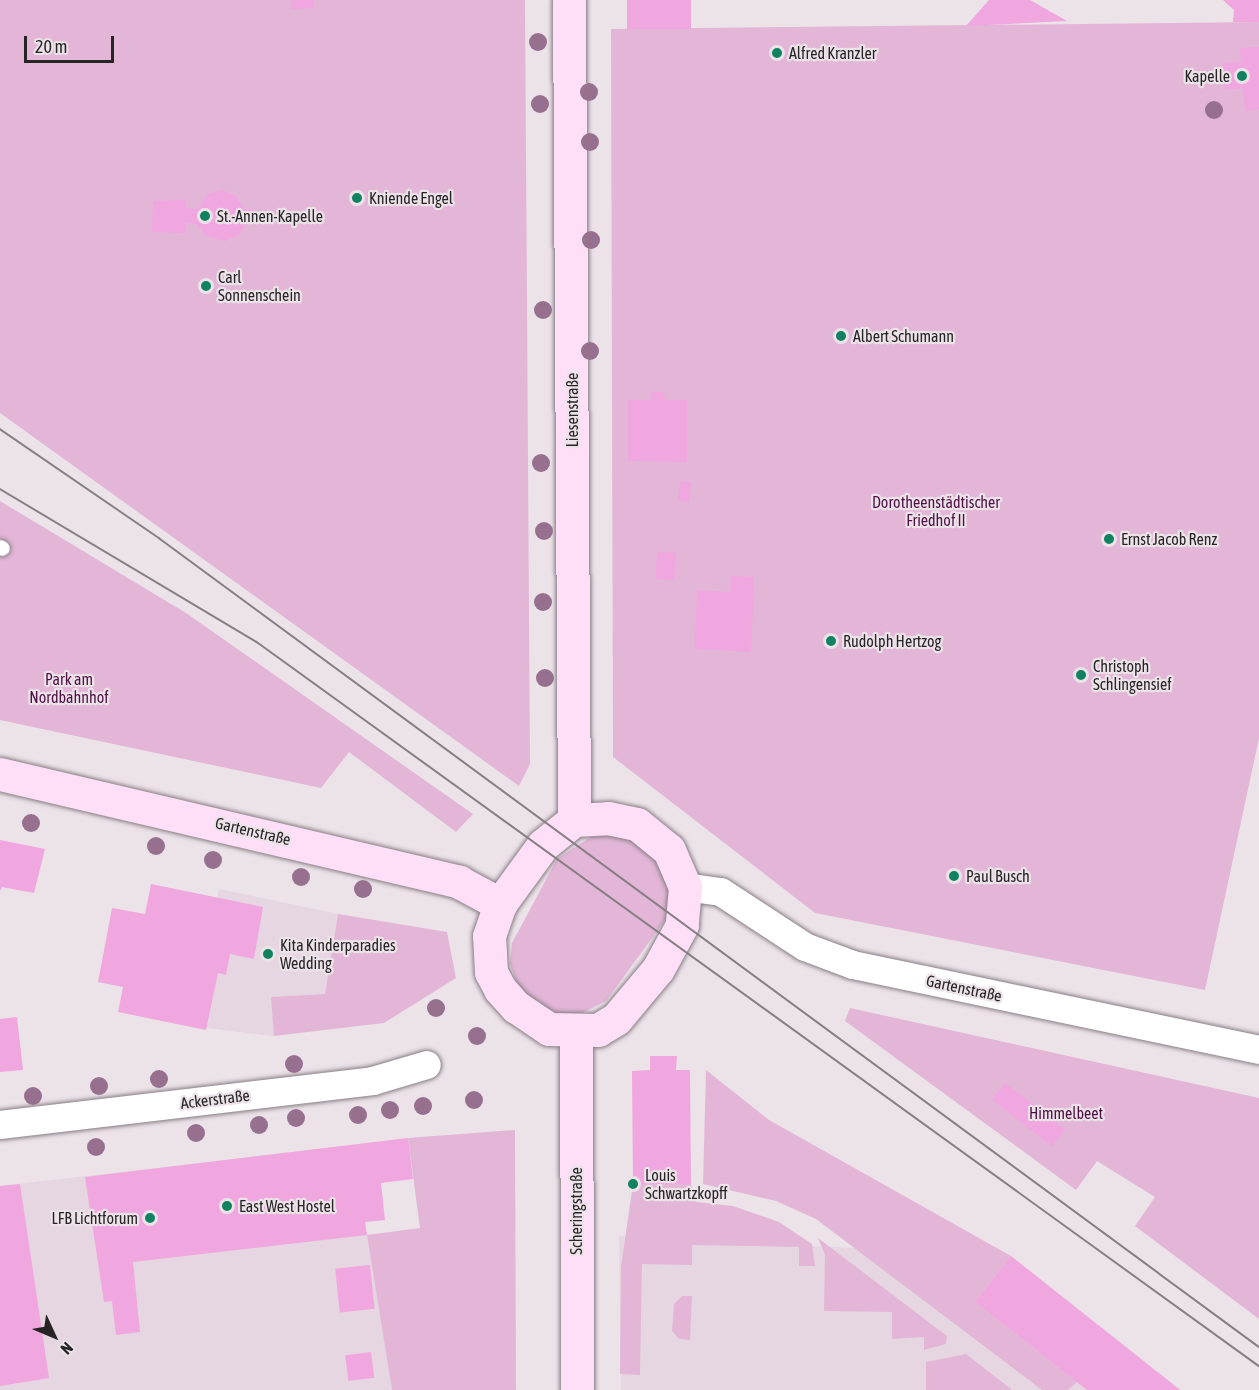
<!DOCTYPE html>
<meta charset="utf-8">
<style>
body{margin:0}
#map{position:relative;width:1259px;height:1390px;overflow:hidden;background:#ece3e9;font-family:"Asap Condensed",sans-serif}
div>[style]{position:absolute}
.built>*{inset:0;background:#e6d6e1}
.green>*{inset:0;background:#e3b6d7}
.building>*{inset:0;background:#f0a6de;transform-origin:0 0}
.roads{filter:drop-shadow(0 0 2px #877f84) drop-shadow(0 0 2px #877f84)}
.lane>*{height:15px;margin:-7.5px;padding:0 7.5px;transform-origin:7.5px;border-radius:7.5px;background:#fff}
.street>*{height:28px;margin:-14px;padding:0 14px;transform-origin:14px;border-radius:14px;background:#fff}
.secondary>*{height:33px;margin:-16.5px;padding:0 16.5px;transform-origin:16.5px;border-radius:16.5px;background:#ffdef8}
.tram>*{height:1.5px;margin:-0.75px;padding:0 0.75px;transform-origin:0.75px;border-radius:0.75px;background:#857f83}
.trees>*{width:18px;height:18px;margin:-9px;border-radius:50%;background:#97708f}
.dots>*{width:16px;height:16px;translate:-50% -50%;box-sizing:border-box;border:3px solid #ece3e9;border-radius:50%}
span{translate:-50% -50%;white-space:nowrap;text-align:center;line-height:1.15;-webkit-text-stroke:4.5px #ece3e9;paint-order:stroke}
.poi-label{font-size:16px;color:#272426}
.left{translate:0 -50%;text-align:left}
.right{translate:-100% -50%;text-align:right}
.street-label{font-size:16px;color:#272426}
.park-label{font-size:16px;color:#511146}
.north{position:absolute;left:24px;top:1306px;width:60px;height:60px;-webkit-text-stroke:4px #ece3e9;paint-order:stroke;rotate:134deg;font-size:16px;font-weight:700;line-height:24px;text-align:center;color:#272426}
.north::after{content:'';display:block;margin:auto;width:21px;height:27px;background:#272426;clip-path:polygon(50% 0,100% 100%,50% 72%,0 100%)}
.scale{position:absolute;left:24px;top:36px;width:90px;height:27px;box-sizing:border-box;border:3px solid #272426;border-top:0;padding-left:8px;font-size:18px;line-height:21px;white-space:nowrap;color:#272426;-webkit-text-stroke:4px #ece3e9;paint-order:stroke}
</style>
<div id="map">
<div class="built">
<div style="clip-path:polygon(219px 889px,338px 914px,325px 994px,272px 997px,274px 1036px,189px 1026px)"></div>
<div style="clip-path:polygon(353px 1145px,392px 1390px,0 1390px,0 1186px)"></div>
<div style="clip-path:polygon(619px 1236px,1011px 1256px,1181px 1390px,621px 1390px)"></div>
</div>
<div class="green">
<div style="clip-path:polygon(0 0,525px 0,530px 764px,519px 786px,0 413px)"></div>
<div style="clip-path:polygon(1259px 22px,1259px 738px,1205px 990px,815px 913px,613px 757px,611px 29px)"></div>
<div style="clip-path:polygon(0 501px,186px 613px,473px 814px,456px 832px,349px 752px,321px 788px,0 720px)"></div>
<div style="clip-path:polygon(595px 834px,624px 835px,655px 855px,671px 896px,668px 916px,606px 1001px,582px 1013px,556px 1013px,534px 1003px,517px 983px,510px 964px,512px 943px,557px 859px)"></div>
<div style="clip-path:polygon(338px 914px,447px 932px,456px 978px,384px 1023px,274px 1036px,271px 997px,325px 994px)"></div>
<div style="clip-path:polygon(850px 1008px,1259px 1098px,1259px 1319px,1135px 1226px,1155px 1197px,1097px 1161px,1076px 1190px,845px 1021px)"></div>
<div style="clip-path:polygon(706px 1070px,769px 1120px,1011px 1256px,975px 1302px,1077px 1382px,1068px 1390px,1042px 1390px,816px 1219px,776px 1201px,703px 1184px)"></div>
<div style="clip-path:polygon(515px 1130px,516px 1390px,392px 1390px,367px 1235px,420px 1228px,408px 1138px)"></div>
<div style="clip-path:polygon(633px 1184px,691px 1184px,696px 1202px,733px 1206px,779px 1222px,812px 1244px,815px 1266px,799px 1266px,799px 1247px,692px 1245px,692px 1265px,642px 1264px,640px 1375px,620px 1374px,621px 1267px)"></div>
<div style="clip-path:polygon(818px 1238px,947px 1336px,946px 1344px,924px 1350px,924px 1337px,892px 1339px,892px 1312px,824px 1311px,825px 1255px)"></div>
<div style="clip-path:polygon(682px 1296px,692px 1296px,690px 1340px,679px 1339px,672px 1331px,674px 1304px)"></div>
<div style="clip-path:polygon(966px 1354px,1011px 1389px,1011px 1390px,926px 1390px,926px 1362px)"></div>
</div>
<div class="building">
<div style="clip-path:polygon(291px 0,313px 0,314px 8px,291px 9px)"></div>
<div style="left:627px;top:0;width:64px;height:29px"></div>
<div style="clip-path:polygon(989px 0,1030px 0,1067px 21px,966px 26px)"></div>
<div style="clip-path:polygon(1223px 0,1259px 0,1259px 22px,1233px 22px,1234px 10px)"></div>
<div style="clip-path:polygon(1259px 47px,1259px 109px,1245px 111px,1243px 88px,1225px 90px,1223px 63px,1241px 62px,1240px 48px)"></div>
<div style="clip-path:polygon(223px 190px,236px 196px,244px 209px,256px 210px,257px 222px,247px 222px,239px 235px,225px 241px,206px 236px,197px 224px,185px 223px,185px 233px,152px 232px,153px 201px,186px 200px,185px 208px,198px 209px,208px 194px)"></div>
<div style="clip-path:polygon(651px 392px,664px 392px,665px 400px,687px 400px,687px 462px,628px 461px,628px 400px,651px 400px)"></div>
<div style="left:680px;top:481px;width:11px;height:20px;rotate:5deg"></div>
<div style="left:657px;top:552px;width:19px;height:27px;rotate:3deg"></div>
<div style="clip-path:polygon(731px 576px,754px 577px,751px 652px,695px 649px,697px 590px,730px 592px)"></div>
<div style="clip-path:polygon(0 840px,45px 849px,34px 893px,2px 887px,0 891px)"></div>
<div style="clip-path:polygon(151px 884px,263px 907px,254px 959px,230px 954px,226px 975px,218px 973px,206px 1030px,118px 1012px,123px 987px,98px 982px,112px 908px,145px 914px)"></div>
<div style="clip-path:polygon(17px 1017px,23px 1070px,0 1072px,0 1019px)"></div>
<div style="clip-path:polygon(650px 1056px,677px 1056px,676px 1070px,690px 1070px,691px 1184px,633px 1184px,632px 1071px,650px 1070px)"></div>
<div style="left:1005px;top:1083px;width:76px;height:21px;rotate:38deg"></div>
<div style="clip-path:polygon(408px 1138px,413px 1179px,381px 1183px,385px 1220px,365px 1222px,367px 1235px,133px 1262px,140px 1332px,116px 1335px,112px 1301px,104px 1302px,85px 1177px)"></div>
<div style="clip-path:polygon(20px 1184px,49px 1378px,0 1386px,0 1186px)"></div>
<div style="clip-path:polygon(1011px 1256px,1180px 1390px,1087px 1390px,975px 1302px)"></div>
<div style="left:370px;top:1265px;width:44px;height:35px;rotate:84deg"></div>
<div style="left:371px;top:1352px;width:26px;height:26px;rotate:83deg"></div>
</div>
<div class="roads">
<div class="lane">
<div style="left:0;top:547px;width:2px;rotate:27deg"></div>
</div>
<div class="street">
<div style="left:685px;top:887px;width:36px;rotate:8deg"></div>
<div style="left:721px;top:892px;width:100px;rotate:33.2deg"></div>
<div style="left:805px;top:947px;width:51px;rotate:20.6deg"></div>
<div style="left:853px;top:965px;width:415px;rotate:11.8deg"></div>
<div style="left:0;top:1125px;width:376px;rotate:-6.7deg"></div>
<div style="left:373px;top:1081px;width:56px;rotate:-16.5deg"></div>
</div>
<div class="secondary">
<div style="left:569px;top:0;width:820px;rotate:89.65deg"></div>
<div style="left:0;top:774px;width:472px;rotate:13.2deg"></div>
<div style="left:459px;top:882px;width:47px;rotate:28.2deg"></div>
<div style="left:608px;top:818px;width:30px;rotate:12deg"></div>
<div style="left:637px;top:824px;width:41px;rotate:39.1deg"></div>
<div style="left:669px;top:850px;width:40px;rotate:66.6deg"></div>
<div style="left:685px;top:887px;width:38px;rotate:95deg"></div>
<div style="left:682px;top:925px;width:50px;rotate:118.6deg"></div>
<div style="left:658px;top:969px;width:65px;rotate:130deg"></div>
<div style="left:616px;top:1019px;width:21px;rotate:149deg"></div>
<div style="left:598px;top:1030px;width:49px;rotate:-178.8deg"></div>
<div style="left:549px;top:1029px;width:40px;rotate:-146deg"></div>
<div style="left:516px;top:1007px;width:24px;rotate:-132deg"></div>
<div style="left:500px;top:989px;width:19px;rotate:-118deg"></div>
<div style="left:491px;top:972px;width:36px;rotate:-93deg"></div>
<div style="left:489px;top:936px;width:34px;rotate:-71deg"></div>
<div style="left:500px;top:904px;width:73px;rotate:-53.9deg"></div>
<div style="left:543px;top:845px;width:40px;rotate:-39deg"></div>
<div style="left:574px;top:820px;width:34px;rotate:-3deg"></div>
<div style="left:576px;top:1033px;width:357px;rotate:89.8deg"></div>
</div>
</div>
<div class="tram">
<div style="left:0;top:429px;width:193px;rotate:34.4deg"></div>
<div style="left:159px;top:538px;width:1365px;rotate:36.33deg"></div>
<div style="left:0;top:489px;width:299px;rotate:30.8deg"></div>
<div style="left:257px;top:642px;width:1236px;rotate:35.85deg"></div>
</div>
<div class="trees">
<div style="left:538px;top:42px"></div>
<div style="left:589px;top:92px"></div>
<div style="left:540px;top:104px"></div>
<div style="left:1214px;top:110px"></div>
<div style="left:590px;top:142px"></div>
<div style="left:591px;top:240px"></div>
<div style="left:543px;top:310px"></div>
<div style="left:590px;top:351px"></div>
<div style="left:541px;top:463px"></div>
<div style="left:544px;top:531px"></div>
<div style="left:543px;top:602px"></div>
<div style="left:545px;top:678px"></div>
<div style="left:31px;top:823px"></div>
<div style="left:156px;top:846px"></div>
<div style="left:213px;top:860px"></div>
<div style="left:301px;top:877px"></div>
<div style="left:363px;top:889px"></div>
<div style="left:436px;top:1008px"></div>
<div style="left:477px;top:1036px"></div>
<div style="left:294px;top:1064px"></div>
<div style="left:159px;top:1079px"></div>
<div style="left:99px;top:1086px"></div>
<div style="left:33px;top:1096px"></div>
<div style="left:474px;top:1100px"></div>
<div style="left:423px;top:1106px"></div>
<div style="left:390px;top:1110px"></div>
<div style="left:358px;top:1115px"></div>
<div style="left:296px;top:1118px"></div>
<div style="left:259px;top:1125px"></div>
<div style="left:196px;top:1133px"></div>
<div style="left:96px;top:1147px"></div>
</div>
<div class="dots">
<div style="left:777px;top:53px;background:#108260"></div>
<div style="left:1242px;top:76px;background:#108260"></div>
<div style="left:357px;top:198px;background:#108260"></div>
<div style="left:205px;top:216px;background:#108260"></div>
<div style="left:206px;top:286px;background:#108260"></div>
<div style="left:841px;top:336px;background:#108260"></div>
<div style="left:1109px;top:539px;background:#108260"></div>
<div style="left:831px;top:641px;background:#108260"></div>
<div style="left:1081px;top:675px;background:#108260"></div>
<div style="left:954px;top:876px;background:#108260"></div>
<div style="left:268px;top:954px;background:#108260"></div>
<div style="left:633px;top:1184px;background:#108260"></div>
<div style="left:227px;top:1206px;background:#108260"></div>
<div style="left:150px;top:1218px;background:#108260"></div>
</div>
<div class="poi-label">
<span class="left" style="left:789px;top:53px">Alfred Kranzler</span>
<span class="right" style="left:1230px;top:76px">Kapelle</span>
<span class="left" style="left:369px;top:198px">Kniende Engel</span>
<span class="left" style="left:217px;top:216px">St.-Annen-Kapelle</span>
<span class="left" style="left:218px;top:286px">Carl<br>Sonnenschein</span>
<span class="left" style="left:853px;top:336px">Albert Schumann</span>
<span class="left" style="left:1121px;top:539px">Ernst Jacob Renz</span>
<span class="left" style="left:843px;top:641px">Rudolph Hertzog</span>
<span class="left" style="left:1093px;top:675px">Christoph<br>Schlingensief</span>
<span class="left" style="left:966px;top:876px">Paul Busch</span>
<span class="left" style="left:280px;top:954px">Kita Kinderparadies<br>Wedding</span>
<span class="left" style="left:645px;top:1184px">Louis<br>Schwartzkopff</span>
<span class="left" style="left:239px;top:1206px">East West Hostel</span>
<span class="right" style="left:138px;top:1218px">LFB Lichtforum</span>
</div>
<div class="street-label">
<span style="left:572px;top:410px;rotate:-90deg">Liesenstraße</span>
<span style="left:253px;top:831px;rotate:13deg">Gartenstraße</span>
<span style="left:964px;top:988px;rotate:12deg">Gartenstraße</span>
<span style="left:215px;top:1099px;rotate:-7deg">Ackerstraße</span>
<span style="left:576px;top:1211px;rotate:-90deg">Scheringstraße</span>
</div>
<div class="park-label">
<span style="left:936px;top:511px">Dorotheenstädtischer<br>Friedhof II</span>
<span style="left:69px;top:688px">Park am<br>Nordbahnhof</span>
<span style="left:1066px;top:1113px">Himmelbeet</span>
</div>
<div class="north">N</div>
<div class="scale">20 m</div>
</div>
